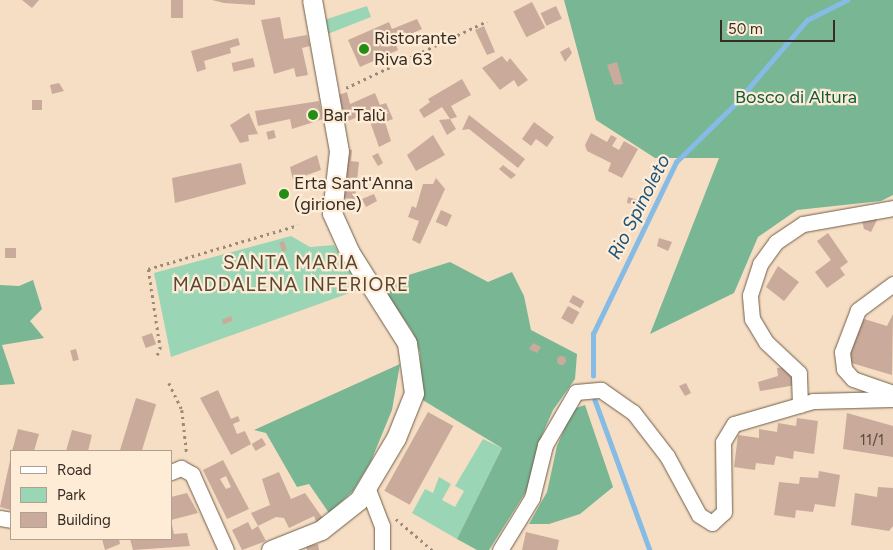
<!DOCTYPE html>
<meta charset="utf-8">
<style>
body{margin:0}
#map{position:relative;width:893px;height:550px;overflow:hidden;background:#f5dec4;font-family:Figtree,sans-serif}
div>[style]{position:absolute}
.green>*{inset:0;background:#9ad6b5}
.forest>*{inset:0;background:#78b694}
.stream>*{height:4.5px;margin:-2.25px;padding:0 2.25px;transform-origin:2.25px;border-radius:2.25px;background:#85bbe4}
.building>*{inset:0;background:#caaa9b;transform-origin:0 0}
.round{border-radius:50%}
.path>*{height:2.5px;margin-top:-1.25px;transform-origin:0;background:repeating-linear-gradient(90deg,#9b8a78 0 2.5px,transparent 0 6.5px)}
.roads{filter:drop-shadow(0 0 1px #715d47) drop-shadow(0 0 1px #715d47)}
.minor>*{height:15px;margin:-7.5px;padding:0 7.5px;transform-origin:7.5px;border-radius:7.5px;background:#fff}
.tertiary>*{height:19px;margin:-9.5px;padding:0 9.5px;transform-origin:9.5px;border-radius:9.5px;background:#fff}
.dots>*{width:14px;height:14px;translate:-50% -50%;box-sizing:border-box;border:2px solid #ffecd7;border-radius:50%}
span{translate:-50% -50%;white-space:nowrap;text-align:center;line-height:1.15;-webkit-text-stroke:4.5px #ffecd7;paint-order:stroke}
.number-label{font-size:15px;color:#5b4c41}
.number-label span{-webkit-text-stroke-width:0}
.poi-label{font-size:18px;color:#362d23}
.left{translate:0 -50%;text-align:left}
.park-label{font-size:18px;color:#0f5c3c}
.water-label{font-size:19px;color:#17557d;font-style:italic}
.neighbourhood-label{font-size:19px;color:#5a4731;letter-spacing:1px}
.legend{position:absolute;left:10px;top:450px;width:162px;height:90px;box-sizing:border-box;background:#ffecd7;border:1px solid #afa08f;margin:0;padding:6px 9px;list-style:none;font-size:15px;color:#362d23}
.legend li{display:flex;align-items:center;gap:10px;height:25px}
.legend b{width:25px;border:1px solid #afa08f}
.scale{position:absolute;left:720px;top:20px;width:115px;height:22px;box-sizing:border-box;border:2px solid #362d23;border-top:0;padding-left:6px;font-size:15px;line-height:18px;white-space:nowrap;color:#362d23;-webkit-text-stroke:4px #ffecd7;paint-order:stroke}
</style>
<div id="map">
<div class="green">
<div style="clip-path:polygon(367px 6px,371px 17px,325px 35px,324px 20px)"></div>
<div style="clip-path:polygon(291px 236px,310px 247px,334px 245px,361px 289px,171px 357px,154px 273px)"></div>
<div style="clip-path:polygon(483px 439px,502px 448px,457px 539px,412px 513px,425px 489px,433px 493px,439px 477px,451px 484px,442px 500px,455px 507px,464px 491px,455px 486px)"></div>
</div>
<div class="forest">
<div style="clip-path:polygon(564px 0,893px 0,893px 195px,881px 201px,797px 210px,758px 237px,734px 293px,650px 334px,719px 158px,655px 158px,596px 120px)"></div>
<div style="clip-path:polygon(450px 262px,488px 282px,512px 272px,524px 296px,531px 330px,577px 354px,575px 379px,553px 410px,539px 442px,532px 482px,489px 550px,477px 550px,457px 539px,502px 448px,421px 399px,420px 353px,412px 331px,380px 284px)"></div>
<div style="clip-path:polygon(33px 280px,42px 309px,30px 321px,44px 338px,2px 345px,15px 384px,0 385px,0 285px,19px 286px)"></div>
<div style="clip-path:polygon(400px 364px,392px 410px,371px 461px,353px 491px,329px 513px,309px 484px,297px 487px,266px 433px,254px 430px)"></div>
<div style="clip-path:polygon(585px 405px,613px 487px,580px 514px,549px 524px,529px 524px,547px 492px,557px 446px,573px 409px)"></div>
</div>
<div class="stream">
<div style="left:593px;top:376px;width:42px;rotate:-90deg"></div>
<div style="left:593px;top:334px;width:191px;rotate:-64.2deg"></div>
<div style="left:676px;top:162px;width:83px;rotate:-44.5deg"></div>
<div style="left:735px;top:104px;width:111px;rotate:-49.4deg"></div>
<div style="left:807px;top:20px;width:45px;rotate:-26.6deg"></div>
<div style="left:595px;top:400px;width:160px;rotate:69.9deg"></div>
</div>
<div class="building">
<div style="clip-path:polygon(22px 0,39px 0,32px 8px)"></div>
<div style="left:171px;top:0;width:12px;height:18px"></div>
<div style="clip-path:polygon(212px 0,255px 0,255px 5px,224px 3px)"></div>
<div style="left:532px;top:2px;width:29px;height:21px;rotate:63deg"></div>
<div style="left:556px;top:6px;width:14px;height:17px;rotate:65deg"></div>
<div style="clip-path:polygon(280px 17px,284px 39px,307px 35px,310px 46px,302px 48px,308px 75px,296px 77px,294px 68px,274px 74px,261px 20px)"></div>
<div style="clip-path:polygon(417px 19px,422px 29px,397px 40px,393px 37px,398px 50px,360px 67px,348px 40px,389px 22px,392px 29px)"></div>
<div style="clip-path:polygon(484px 26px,495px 52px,487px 55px,475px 30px)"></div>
<div style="clip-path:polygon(238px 38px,240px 45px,230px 48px,231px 53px,204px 61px,206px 69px,197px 72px,191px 51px)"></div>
<div style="clip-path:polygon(569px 47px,572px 53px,565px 62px,560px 52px)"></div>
<div style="clip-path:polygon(502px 56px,507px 62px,510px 58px,528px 80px,518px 87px,514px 80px,500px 90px,482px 68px)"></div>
<div style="left:253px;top:58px;width:9px;height:22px;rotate:77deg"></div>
<div style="clip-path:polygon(617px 62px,623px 84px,614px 85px,607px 65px)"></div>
<div style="clip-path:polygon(462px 79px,471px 95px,451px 106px,457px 117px,450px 119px,442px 107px,424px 118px,419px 110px,430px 102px,428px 99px)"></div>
<div style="clip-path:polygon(59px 83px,64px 91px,52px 94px,50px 85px)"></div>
<div style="clip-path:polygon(347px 92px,350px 104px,375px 93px,380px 105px,386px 103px,393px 119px,385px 122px,391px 141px,379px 147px,367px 113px,341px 124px,336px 96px)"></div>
<div style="left:42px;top:100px;width:10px;height:10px;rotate:90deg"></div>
<div style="clip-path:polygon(319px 101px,323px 119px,292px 129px,290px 119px,258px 126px,255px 111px)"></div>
<div style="clip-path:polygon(249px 113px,258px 134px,248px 135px,249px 141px,240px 143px,230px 125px)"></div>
<div style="clip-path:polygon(469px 115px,525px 159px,518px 168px,469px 129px,462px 130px)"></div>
<div style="clip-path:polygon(450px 119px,456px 129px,447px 135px,439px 120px)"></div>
<div style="clip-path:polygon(534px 122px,554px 137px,547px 147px,536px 139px,531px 146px,522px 139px)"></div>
<div style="left:274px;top:130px;width:8px;height:8px;rotate:76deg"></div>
<div style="clip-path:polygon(591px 133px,607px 142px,611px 135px,617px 138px,612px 146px,619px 150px,624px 141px,638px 149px,622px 178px,608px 171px,611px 163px,587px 151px,585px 145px)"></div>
<div style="clip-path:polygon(433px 135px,445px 155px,416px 171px,407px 155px)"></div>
<div style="clip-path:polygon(346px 149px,352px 150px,351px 161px,359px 162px,355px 199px,340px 198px)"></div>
<div style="clip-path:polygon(378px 153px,383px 163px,378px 166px,372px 156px)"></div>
<div style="clip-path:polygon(317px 155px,321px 170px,293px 180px,290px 167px)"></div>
<div style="clip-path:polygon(241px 163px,246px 184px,175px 203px,172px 178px)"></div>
<div style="clip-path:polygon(503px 165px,516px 175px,511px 179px,499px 169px)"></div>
<div style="clip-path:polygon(436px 178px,445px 189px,420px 244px,412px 240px,419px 221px,408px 217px,412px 206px,416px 208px,423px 184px,433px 184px)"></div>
<div style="clip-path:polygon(374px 194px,377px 201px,366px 207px,362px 199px)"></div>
<div style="clip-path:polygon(628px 197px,638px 200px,637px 205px,627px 203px)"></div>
<div style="left:441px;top:210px;width:12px;height:13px;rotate:24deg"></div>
<div style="clip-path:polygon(878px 218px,871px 232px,864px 229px,862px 221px)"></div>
<div style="clip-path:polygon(828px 233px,848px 262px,840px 268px,845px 275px,827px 288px,815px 272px,831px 260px,817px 241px)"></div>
<div style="clip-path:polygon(659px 238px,672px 242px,668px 251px,657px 246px)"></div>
<div style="left:284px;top:241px;width:10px;height:5px;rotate:73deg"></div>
<div style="left:16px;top:248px;width:10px;height:11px;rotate:90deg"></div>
<div style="clip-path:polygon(778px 266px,799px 282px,784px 301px,766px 287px)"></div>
<div style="left:573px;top:295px;width:13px;height:8px;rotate:29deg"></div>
<div style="left:568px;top:306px;width:13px;height:14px;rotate:29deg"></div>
<div style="clip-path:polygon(893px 314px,892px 375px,848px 362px,861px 318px,887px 326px)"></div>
<div style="left:231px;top:316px;width:5px;height:10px;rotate:68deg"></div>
<div style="left:152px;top:333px;width:12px;height:11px;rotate:70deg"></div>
<div style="clip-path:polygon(533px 343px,541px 347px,537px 353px,529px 349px)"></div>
<div style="left:76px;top:349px;width:11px;height:6px;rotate:75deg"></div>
<div class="round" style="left:556.5px;top:355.5px;width:9px;height:9px"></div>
<div style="clip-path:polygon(789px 366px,796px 385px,760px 391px,758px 382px,778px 376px,777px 368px)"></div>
<div style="clip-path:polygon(686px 383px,691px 393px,685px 396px,679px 386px)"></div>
<div style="clip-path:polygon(218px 390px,231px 419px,238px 416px,240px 421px,233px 424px,237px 434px,245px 431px,251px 444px,231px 455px,200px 398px)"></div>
<div style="left:136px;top:398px;width:21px;height:55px;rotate:17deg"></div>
<div style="left:428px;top:412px;width:29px;height:90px;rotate:29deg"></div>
<div style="clip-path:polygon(847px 413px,893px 426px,893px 457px,843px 449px)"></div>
<div style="clip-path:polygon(797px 418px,818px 421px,814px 454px,794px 451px,793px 459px,776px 456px,774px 465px,756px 463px,755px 470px,734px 467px,738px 435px,759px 438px,759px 429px,777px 432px,778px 423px,796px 426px)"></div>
<div style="clip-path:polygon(18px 429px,39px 434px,34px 451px,12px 451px)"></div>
<div style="clip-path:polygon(72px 430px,92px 435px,88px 451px,66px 451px)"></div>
<div style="left:262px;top:438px;width:8px;height:12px;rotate:60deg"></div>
<div style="clip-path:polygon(11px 456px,11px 510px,0 507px)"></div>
<div style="clip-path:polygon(evenodd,223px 460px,249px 509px,227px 519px,203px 470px,223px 460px,226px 476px,231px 487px,226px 489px,220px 479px,226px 476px)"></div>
<div style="clip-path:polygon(819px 471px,840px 475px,835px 507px,815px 504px,813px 512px,796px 510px,795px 518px,774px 515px,779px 482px,799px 484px,800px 477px,818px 478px)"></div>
<div style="clip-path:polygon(279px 472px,291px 499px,305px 493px,324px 520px,317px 524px,314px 516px,289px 528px,284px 518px,276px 517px,258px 526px,251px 513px,270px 505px,262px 479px)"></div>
<div style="clip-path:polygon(878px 487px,893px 488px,893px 526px,889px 531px,851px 525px,855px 493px,877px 497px)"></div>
<div style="clip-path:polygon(187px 493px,198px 513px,171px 520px,171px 497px)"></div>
<div style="clip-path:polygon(248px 522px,252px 530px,258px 526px,266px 541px,242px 550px,232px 530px)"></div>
<div style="clip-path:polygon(172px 525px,174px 534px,187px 533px,190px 546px,133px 550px,130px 539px,171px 539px)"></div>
<div style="clip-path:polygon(526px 532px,559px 540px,557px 550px,522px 550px)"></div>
<div style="clip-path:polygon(102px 539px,119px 539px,120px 544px,105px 550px)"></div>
<div style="clip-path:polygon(318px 544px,319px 550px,307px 550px,306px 546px)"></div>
</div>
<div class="path">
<div style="left:346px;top:88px;width:156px;rotate:-25.4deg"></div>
<div style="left:157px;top:355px;width:7px;rotate:-63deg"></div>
<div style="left:160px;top:349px;width:81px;rotate:-98.5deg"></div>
<div style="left:148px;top:269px;width:156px;rotate:-16.3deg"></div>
<div style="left:169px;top:383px;width:30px;rotate:64deg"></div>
<div style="left:182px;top:410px;width:45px;rotate:83.7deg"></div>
<div style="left:396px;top:519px;width:48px;rotate:40.7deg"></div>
</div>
<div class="roads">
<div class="minor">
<div style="left:893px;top:284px;width:44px;rotate:143.4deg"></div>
<div style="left:858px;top:310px;width:45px;rotate:110.9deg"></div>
<div style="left:842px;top:352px;width:17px;rotate:83deg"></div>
<div style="left:844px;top:369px;width:13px;rotate:48deg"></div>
<div style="left:853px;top:379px;width:42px;rotate:19.3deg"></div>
<div style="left:800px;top:405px;width:32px;rotate:-92deg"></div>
<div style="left:799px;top:373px;width:45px;rotate:-136.8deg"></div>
<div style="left:766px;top:342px;width:27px;rotate:-121deg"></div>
<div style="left:752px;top:319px;width:24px;rotate:-95deg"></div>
<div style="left:750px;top:295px;width:33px;rotate:-72deg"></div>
<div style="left:760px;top:264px;width:27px;rotate:-54deg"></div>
<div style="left:776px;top:242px;width:32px;rotate:-34deg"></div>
<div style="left:803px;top:224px;width:91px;rotate:-10.1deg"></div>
<div style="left:171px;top:472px;width:11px;rotate:-22deg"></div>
<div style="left:181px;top:468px;width:13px;rotate:29deg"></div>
<div style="left:192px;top:474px;width:83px;rotate:65.9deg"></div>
<div style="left:367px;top:487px;width:42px;rotate:69deg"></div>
<div style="left:382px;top:526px;width:24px;rotate:90deg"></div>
<div style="left:0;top:518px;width:11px;rotate:10deg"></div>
<div style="left:500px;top:550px;width:61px;rotate:-58.4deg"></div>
<div style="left:532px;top:498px;width:55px;rotate:-76.2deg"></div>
<div style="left:545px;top:445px;width:61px;rotate:-59.7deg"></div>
<div style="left:576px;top:392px;width:25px;rotate:-5deg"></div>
<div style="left:601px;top:390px;width:39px;rotate:35deg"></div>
<div style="left:633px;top:412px;width:56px;rotate:52.3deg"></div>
<div style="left:667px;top:456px;width:67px;rotate:61.5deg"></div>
<div style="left:699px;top:515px;width:15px;rotate:32deg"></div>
<div style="left:712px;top:523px;width:16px;rotate:-43deg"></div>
<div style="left:724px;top:512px;width:70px;rotate:-90.8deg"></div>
<div style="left:723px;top:442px;width:21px;rotate:-59deg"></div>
<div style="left:734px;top:424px;width:82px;rotate:-16.2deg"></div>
<div style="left:813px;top:401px;width:80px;rotate:-1.4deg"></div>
</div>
<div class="tertiary">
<div style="left:271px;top:550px;width:54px;rotate:-21.8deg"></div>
<div style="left:321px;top:530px;width:48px;rotate:-38.3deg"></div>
<div style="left:359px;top:500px;width:72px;rotate:-59.2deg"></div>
<div style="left:396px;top:438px;width:48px;rotate:-68.2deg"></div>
<div style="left:414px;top:393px;width:50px;rotate:-98deg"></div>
<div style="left:407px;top:343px;width:107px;rotate:-122.3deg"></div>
<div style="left:350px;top:253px;width:44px;rotate:-114.2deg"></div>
<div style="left:332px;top:213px;width:62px;rotate:-83.6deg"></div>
<div style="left:339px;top:151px;width:153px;rotate:-100.1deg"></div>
</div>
</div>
<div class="dots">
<div style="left:364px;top:49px;background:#228e13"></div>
<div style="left:313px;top:115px;background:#228e13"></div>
<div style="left:284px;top:194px;background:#228e13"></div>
</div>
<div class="number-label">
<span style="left:872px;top:441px">11/1</span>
</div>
<div class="poi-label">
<span class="left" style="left:374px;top:49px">Ristorante<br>Riva 63</span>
<span class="left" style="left:323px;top:115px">Bar Talù</span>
<span class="left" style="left:294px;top:194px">Erta Sant'Anna<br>(girione)</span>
</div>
<div class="park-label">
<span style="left:796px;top:97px">Bosco di Altura</span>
</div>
<div class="water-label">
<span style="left:639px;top:207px;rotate:-63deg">Rio Spinoleto</span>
</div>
<div class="neighbourhood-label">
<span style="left:291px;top:274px">SANTA MARIA<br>MADDALENA INFERIORE</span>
</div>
<ul class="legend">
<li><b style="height:6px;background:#fff"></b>Road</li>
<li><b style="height:14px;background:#9ad6b5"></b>Park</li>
<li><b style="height:14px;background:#caaa9b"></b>Building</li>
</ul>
<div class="scale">50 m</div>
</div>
